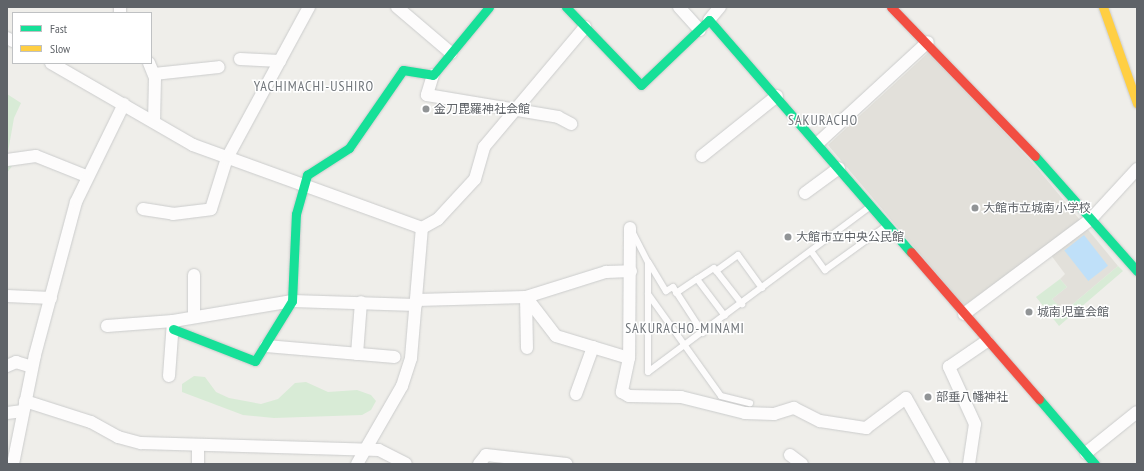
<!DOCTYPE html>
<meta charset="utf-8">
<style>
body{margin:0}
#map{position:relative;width:1144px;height:471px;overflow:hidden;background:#efeeea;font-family:"PT Sans Narrow","Noto Sans JP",sans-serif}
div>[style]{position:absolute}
.education>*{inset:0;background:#e2e0da}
.green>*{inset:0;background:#d8ebd6}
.water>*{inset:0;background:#bfe0f9;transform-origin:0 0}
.roads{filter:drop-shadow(0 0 1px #cbcccc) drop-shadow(0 0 1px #cbcccc)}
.lane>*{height:6px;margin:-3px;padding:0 3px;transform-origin:3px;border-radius:3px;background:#fdfcfc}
.street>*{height:12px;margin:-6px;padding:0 6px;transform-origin:6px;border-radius:6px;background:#fdfcfc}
.fast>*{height:9px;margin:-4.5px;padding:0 4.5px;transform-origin:4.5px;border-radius:4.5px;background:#16e098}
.slow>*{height:9px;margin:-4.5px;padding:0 4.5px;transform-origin:4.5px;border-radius:4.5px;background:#ffcf43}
.jam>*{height:9px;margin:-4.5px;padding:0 4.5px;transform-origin:4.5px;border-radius:4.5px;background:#f24e42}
.dots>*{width:11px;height:11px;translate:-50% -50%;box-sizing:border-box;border:2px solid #fff;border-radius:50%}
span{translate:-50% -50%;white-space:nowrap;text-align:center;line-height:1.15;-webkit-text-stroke:3px #fff;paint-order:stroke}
.poi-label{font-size:12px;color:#5f6368}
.left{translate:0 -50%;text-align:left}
.quarter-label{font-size:14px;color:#70757a;letter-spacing:1px}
.frame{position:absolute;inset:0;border:8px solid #5f6368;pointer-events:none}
.legend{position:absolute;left:12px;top:12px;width:140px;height:52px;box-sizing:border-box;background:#fff;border:1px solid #bfc1c3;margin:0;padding:5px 7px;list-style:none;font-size:12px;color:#5f6368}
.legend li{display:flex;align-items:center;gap:8px;height:20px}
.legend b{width:20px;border:1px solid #bfc1c3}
</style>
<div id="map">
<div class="education">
<div style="clip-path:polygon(930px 51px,1037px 168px,1118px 266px,1067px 309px,1062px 310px,1052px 299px,1067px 287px,1060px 279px,1065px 274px,1045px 247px,964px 306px,828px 145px)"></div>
</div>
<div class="green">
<div style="clip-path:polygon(7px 94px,21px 103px,14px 118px,8px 152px,12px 166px,7px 173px)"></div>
<div style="clip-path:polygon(1118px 266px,1123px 271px,1059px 326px,1036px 297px,1060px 279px,1067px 287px,1052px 299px,1062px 309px,1067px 309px)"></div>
<div style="clip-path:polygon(194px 376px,205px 377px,216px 392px,229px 398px,261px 404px,278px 399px,295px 383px,306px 382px,328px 392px,357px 390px,371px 395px,376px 401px,371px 410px,362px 415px,274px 418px,243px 415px,182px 392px,182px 384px)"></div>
</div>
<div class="water">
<div style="left:1084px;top:235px;width:39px;height:25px;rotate:52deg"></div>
</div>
<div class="roads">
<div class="lane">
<div style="left:632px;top:231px;width:35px;rotate:63deg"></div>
<div style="left:648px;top:262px;width:110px;rotate:90deg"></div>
<div style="left:648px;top:372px;width:278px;rotate:-36.7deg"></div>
<div style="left:811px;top:251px;width:24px;rotate:54deg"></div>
<div style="left:825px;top:270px;width:75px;rotate:-35.8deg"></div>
<div style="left:649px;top:263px;width:33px;rotate:59deg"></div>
<div style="left:666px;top:291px;width:8px;rotate:-30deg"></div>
<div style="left:673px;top:287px;width:55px;rotate:56.9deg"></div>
<div style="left:716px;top:271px;width:27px;rotate:-36deg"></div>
<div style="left:738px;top:255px;width:41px;rotate:54deg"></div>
<div style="left:697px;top:279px;width:20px;rotate:-33deg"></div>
<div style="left:714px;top:268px;width:46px;rotate:52.1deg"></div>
<div style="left:676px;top:293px;width:25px;rotate:-34deg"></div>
<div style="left:697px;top:279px;width:46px;rotate:52.9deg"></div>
<div style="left:648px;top:294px;width:125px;rotate:54.4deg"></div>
<div style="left:721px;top:396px;width:30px;rotate:14deg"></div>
</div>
<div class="street">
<div style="left:120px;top:7px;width:6px;rotate:90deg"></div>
<div style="left:397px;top:7px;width:71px;rotate:40.4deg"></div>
<div style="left:679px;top:7px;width:31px;rotate:48deg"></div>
<div style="left:709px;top:20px;width:17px;rotate:-50deg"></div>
<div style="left:7px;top:38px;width:7px;rotate:27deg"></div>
<div style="left:240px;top:59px;width:40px;rotate:2.9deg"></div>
<div style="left:51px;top:63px;width:164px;rotate:30deg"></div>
<div style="left:193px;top:145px;width:244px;rotate:19.9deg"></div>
<div style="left:149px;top:63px;width:16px;rotate:68deg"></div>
<div style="left:155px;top:78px;width:43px;rotate:91.3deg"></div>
<div style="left:154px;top:74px;width:65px;rotate:-6.1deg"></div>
<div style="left:433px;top:75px;width:21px;rotate:107deg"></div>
<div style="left:427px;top:95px;width:133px;rotate:9.5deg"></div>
<div style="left:558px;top:117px;width:15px;rotate:28deg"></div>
<div style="left:818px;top:143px;width:149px;rotate:-42.6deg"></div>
<div style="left:702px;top:156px;width:96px;rotate:-38.7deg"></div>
<div style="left:7px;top:160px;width:29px;rotate:-8deg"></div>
<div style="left:36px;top:156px;width:54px;rotate:21.8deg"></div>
<div style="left:805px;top:193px;width:42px;rotate:-36.3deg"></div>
<div style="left:143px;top:209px;width:30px;rotate:9deg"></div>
<div style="left:173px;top:214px;width:38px;rotate:-7deg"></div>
<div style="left:211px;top:209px;width:53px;rotate:-72.6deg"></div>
<div style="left:227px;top:158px;width:172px;rotate:-61.5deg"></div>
<div style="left:422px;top:228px;width:18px;rotate:-29deg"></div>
<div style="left:438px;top:219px;width:54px;rotate:-47.2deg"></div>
<div style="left:475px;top:179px;width:33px;rotate:-74deg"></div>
<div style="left:484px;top:147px;width:157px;rotate:-49.9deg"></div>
<div style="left:630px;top:228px;width:130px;rotate:90.4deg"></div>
<div style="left:629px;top:358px;width:35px;rotate:102deg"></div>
<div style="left:622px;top:392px;width:8px;rotate:30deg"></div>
<div style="left:629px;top:396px;width:52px;rotate:1.1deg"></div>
<div style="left:681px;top:397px;width:66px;rotate:14deg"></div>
<div style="left:745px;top:413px;width:29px;rotate:2deg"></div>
<div style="left:774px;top:414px;width:21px;rotate:-17deg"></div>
<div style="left:794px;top:408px;width:29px;rotate:27deg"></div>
<div style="left:820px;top:421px;width:47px;rotate:8.7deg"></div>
<div style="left:866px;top:428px;width:50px;rotate:-36.9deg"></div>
<div style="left:906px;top:398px;width:76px;rotate:60.7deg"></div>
<div style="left:194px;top:275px;width:42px;rotate:90deg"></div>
<div style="left:7px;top:296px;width:44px;rotate:2.6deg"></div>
<div style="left:526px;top:297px;width:49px;rotate:52.4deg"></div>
<div style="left:556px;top:336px;width:76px;rotate:16.8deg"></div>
<div style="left:526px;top:297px;width:51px;rotate:88.9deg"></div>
<div style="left:417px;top:300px;width:109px;rotate:-1.6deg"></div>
<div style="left:526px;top:297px;width:84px;rotate:-17.4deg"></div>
<div style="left:606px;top:272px;width:25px;rotate:-2deg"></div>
<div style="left:964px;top:314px;width:159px;rotate:-36.8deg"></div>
<div style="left:1091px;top:219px;width:68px;rotate:-47.4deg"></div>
<div style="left:107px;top:326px;width:66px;rotate:-4.3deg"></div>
<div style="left:173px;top:321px;width:121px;rotate:-9.5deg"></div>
<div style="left:292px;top:301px;width:124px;rotate:1.8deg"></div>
<div style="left:266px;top:346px;width:129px;rotate:4.9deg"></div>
<div style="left:357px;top:354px;width:52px;rotate:-85.6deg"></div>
<div style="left:7px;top:366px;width:10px;rotate:-24deg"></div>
<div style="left:16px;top:362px;width:17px;rotate:17deg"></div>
<div style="left:169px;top:376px;width:55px;rotate:-85.8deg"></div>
<div style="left:576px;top:394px;width:50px;rotate:-70.1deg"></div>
<div style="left:25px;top:401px;width:69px;rotate:17.7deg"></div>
<div style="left:91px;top:422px;width:31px;rotate:29deg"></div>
<div style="left:118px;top:437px;width:24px;rotate:15deg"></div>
<div style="left:141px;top:443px;width:238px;rotate:1.7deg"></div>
<div style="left:379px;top:450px;width:30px;rotate:27deg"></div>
<div style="left:7px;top:413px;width:16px;rotate:-7deg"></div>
<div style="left:1086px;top:453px;width:65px;rotate:-38.8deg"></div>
<div style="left:790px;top:455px;width:15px;rotate:37deg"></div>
<div style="left:13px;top:464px;width:111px;rotate:-78.6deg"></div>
<div style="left:35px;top:355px;width:158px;rotate:-75deg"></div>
<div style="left:76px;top:202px;width:109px;rotate:-63.9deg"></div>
<div style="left:198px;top:464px;width:19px;rotate:-90deg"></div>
<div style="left:357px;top:464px;width:90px;rotate:-60deg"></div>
<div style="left:402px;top:386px;width:29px;rotate:-72deg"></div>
<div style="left:411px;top:358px;width:130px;rotate:-85.2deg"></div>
<div style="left:479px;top:464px;width:11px;rotate:-52deg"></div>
<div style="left:486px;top:455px;width:81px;rotate:6.3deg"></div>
<div style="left:969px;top:464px;width:40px;rotate:-81.5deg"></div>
<div style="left:975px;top:424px;width:63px;rotate:-114.5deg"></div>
<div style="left:949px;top:367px;width:46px;rotate:-34.4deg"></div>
</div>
<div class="fast">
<div style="left:566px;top:7px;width:108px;rotate:46.1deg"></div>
<div style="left:641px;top:85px;width:94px;rotate:-43.7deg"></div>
<div style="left:709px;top:20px;width:308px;rotate:49deg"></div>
<div style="left:1035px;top:156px;width:154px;rotate:48.4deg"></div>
<div style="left:173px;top:329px;width:88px;rotate:21.3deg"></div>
<div style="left:255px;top:361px;width:70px;rotate:-58.3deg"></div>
<div style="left:292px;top:301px;width:87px;rotate:-87.4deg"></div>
<div style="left:296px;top:214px;width:41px;rotate:-74.2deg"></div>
<div style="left:307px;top:175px;width:50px;rotate:-32.7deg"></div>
<div style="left:349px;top:148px;width:95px;rotate:-55.3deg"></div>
<div style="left:403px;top:70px;width:30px;rotate:9deg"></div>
<div style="left:433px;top:75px;width:88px;rotate:-50.5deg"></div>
<div style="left:1039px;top:399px;width:86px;rotate:49.3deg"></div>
</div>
<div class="slow">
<div style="left:1103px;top:7px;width:102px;rotate:70.5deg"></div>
</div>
<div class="jam">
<div style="left:891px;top:7px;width:207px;rotate:46deg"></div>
<div style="left:911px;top:252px;width:195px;rotate:49deg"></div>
</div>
</div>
<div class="dots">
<div style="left:426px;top:109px;background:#919496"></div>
<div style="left:975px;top:208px;background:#919496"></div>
<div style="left:788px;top:237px;background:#919496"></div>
<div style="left:1029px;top:312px;background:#919496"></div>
<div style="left:928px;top:397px;background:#919496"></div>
</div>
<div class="poi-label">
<span class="left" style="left:434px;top:109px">金刀毘羅神社会館</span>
<span class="left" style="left:983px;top:208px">大館市立城南小学校</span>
<span class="left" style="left:796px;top:237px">大館市立中央公民館</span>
<span class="left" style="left:1037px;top:312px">城南児童会館</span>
<span class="left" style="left:936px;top:397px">部垂八幡神社</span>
</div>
<div class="quarter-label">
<span style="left:314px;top:86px">YACHIMACHI-USHIRO</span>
<span style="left:823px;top:120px">SAKURACHO</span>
<span style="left:685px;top:328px">SAKURACHO-MINAMI</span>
</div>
<div class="frame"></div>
<ul class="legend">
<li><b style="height:5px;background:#16e098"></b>Fast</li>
<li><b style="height:5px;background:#ffcf43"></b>Slow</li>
</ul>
</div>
